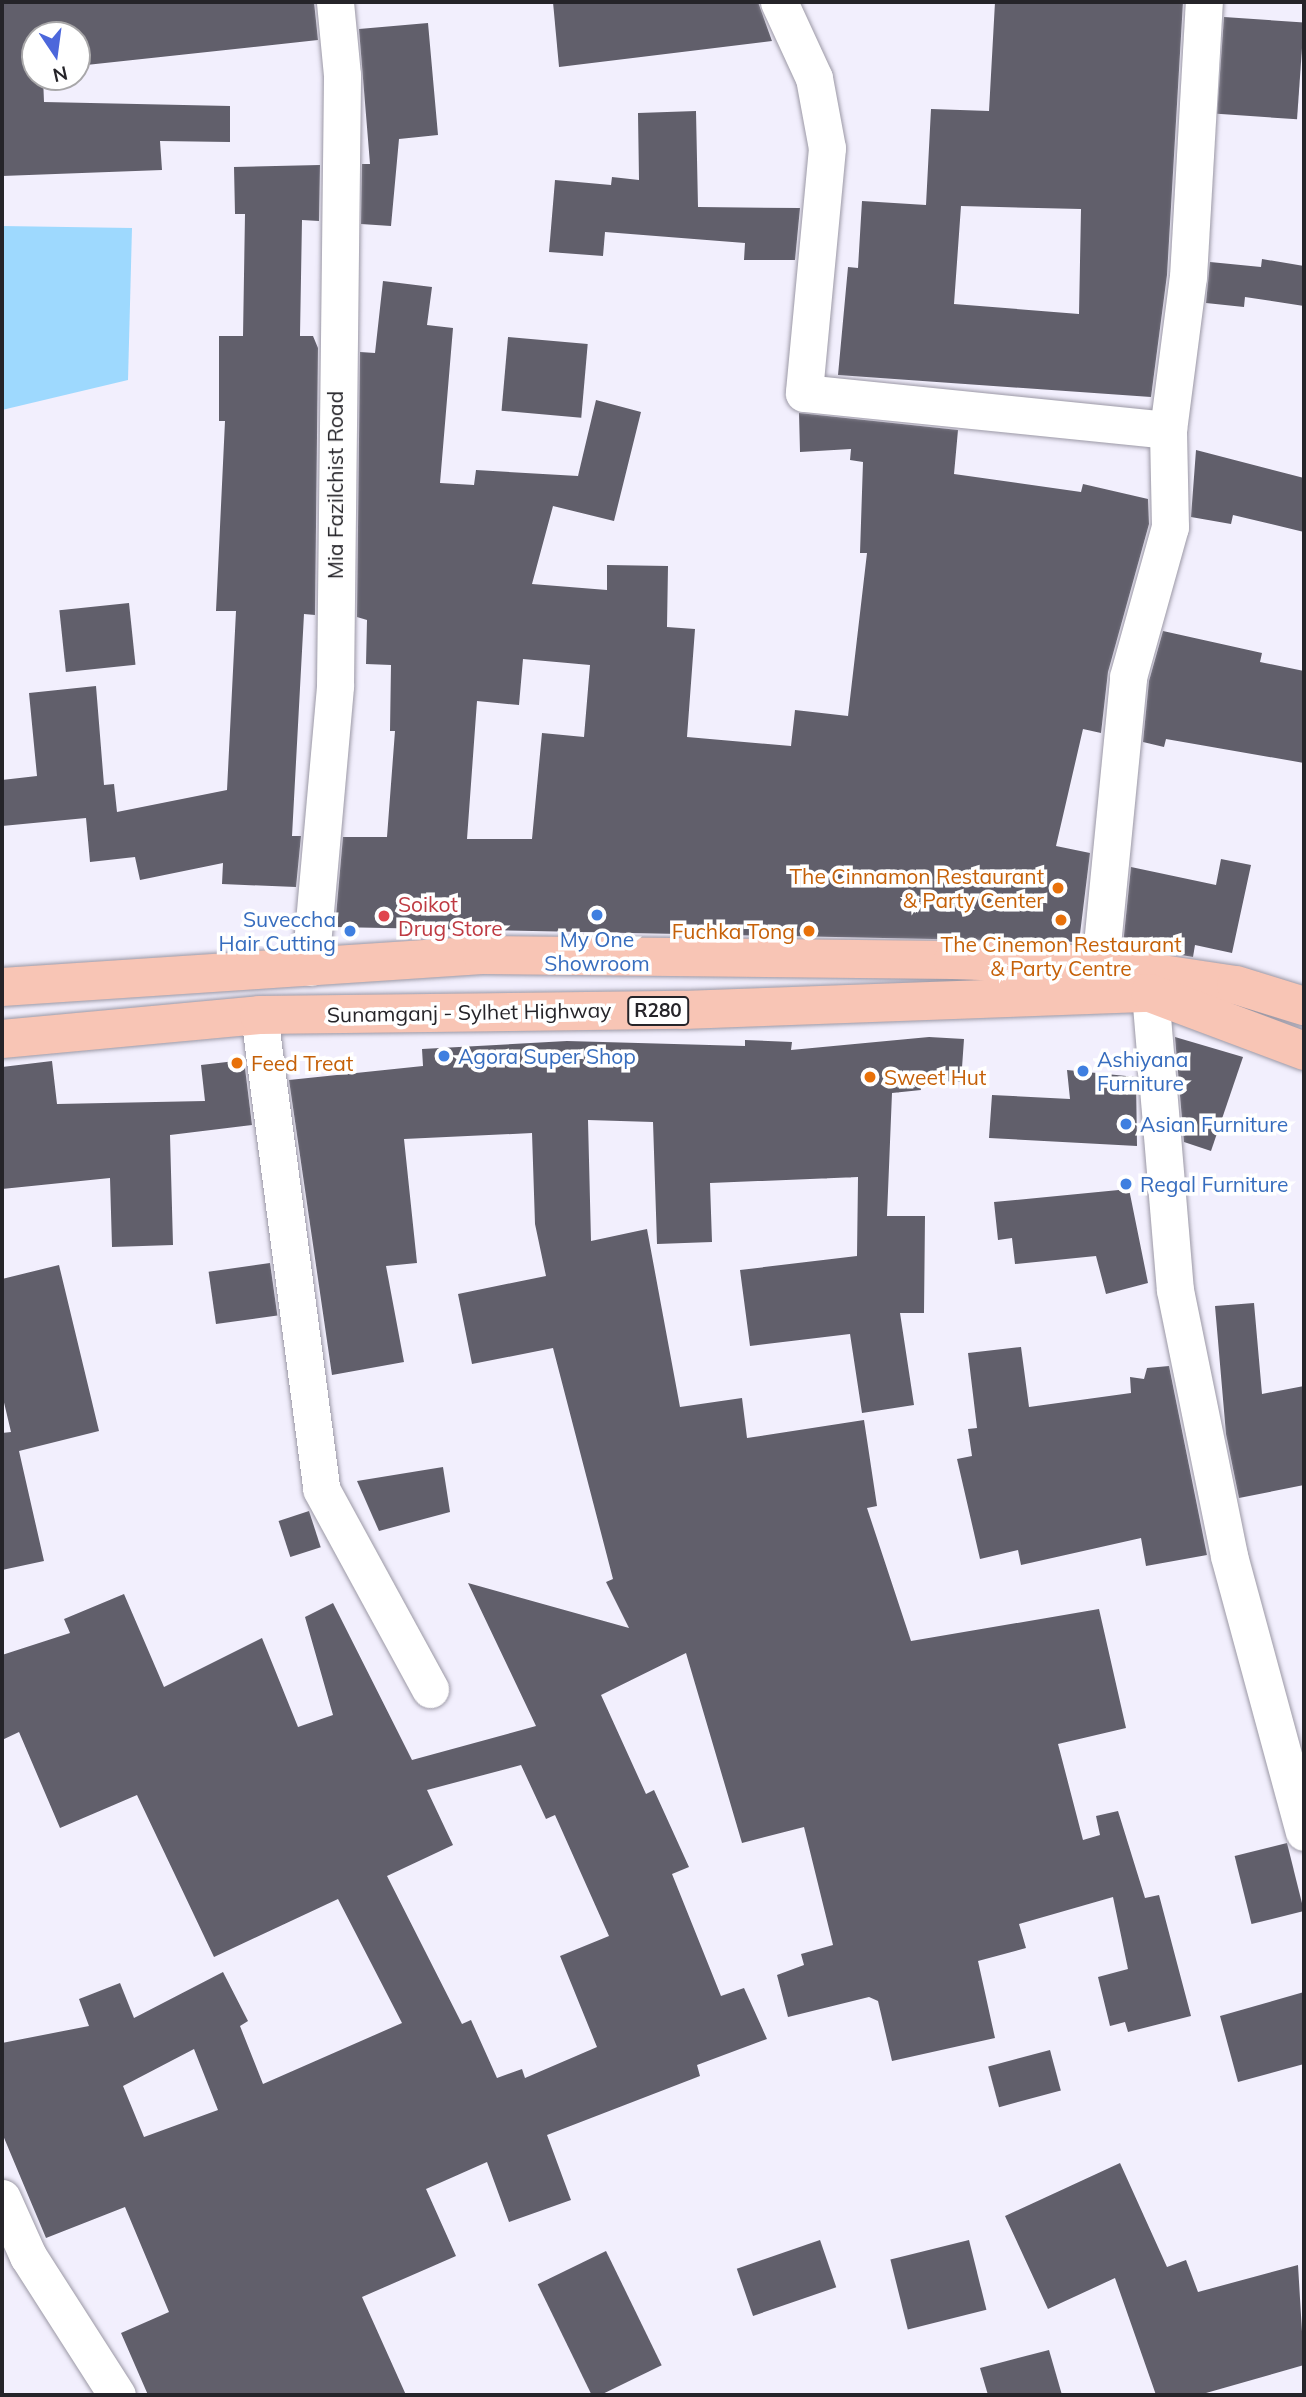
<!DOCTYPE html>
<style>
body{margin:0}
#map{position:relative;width:1306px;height:2397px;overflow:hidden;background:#f2effd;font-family:Mulish,sans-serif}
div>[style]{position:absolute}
.water>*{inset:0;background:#9ed9fe}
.building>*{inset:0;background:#615f6b;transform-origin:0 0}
.roads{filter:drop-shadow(0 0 2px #9b98a5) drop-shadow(0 0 2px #9b98a5)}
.minor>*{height:37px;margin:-18.5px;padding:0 18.5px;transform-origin:18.5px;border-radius:18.5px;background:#fff}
.primary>*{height:38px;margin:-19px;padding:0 19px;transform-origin:19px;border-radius:19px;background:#f8c5b5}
.dots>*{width:19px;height:19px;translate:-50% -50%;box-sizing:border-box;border:4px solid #fff;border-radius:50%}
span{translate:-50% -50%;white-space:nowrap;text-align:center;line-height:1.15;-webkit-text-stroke:7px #fff;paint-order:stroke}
.shield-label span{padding:2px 5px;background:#fff;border:2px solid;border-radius:5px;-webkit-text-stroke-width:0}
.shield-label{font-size:19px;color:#252429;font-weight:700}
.street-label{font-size:21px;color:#252429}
.food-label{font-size:21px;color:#c56008}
.right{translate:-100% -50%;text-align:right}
.left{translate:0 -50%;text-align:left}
.health-label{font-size:21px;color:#be3a42}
.shop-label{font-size:21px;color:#366cbe}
.frame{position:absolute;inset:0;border:4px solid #252429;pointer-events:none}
.north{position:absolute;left:21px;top:21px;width:70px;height:70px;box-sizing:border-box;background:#fff;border:2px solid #a8a7a9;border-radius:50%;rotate:167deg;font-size:19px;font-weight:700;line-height:28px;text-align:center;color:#252429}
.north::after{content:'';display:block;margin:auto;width:24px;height:32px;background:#4c67db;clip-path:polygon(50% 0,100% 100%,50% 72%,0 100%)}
</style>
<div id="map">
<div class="water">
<div style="clip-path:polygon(2px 226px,132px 228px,128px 380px,2px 410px)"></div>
</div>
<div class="building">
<div style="clip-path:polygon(2px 2px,314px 2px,318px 40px,77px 66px,77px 35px,35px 35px,35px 77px,43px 77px,44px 102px,230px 106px,230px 142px,160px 141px,162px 170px,2px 176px)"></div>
<div style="clip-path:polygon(553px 2px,758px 2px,772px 41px,559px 67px)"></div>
<div style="clip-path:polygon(evenodd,995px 2px,1183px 2px,1167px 275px,1151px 397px,838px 375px,848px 267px,858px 268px,862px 201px,926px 205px,931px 109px,989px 111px,995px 2px,961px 206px,1081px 209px,1079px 314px,954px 304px,961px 206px)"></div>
<div style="left:1224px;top:17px;width:80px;height:97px;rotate:4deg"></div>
<div style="clip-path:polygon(428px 23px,438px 135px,399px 139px,391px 226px,361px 224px,362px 164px,370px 164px,359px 29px)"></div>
<div style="clip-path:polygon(696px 111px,698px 207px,800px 208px,795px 260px,744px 260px,745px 243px,605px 232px,603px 256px,549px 252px,555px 180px,611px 185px,612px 177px,639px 180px,638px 113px)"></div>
<div style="clip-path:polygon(320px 165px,319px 221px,302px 220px,300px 336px,313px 336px,318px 348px,315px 615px,304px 614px,292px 836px,301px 836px,296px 887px,222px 884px,223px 863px,140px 880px,135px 857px,90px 862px,86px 818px,2px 826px,2px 780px,37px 776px,29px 693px,96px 686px,104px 785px,114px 784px,117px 812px,227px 790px,236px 611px,216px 611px,225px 421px,219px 421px,219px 336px,243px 336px,245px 214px,235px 214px,234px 167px)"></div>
<div style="clip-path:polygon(1262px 259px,1304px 266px,1304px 306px,1245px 297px,1244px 307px,1206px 303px,1210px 262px,1261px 267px)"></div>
<div style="clip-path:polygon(evenodd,383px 281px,432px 287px,427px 325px,453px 328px,440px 483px,474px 485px,476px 470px,578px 476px,596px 400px,641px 412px,614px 521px,553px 506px,532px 584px,607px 590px,607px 565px,668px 566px,667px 627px,695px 629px,687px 737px,791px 746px,795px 710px,848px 716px,867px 553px,860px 553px,863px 462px,850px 460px,851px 449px,800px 452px,799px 413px,958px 430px,954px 474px,1081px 492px,1083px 484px,1148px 499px,1149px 524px,1108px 672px,1101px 733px,1083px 729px,1056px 846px,1090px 853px,1079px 942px,335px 927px,343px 837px,387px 837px,395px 731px,390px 731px,391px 665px,366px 664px,367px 620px,357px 617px,360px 352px,375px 353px,383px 281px,523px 659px,590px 665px,584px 737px,542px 733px,532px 839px,467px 839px,477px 701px,519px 705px,523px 659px)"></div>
<div style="left:508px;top:337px;width:80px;height:74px;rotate:5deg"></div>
<div style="clip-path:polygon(1196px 450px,1304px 478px,1304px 532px,1233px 515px,1231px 524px,1191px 517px)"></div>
<div style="left:129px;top:603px;width:62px;height:70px;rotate:84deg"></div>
<div style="clip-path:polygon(1163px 631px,1262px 653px,1260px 662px,1304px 671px,1304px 763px,1166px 739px,1164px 747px,1143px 742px,1149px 681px)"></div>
<div style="clip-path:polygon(1221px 859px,1251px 865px,1232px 953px,1195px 945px,1193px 957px,1123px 945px,1131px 867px,1216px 885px)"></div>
<div style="clip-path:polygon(evenodd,929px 1037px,964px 1039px,961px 1082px,920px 1080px,921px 1090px,892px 1093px,887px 1216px,925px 1216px,924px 1313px,900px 1313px,914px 1405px,862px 1413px,850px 1334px,750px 1346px,740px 1270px,857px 1256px,858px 1177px,710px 1183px,712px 1242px,657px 1244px,653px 1122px,588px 1120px,591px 1241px,647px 1229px,680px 1407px,742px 1398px,747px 1438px,864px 1420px,877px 1506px,867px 1508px,911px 1641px,1099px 1609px,1126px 1728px,1058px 1744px,1083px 1840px,1100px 1835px,1096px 1816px,1118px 1811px,1145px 1898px,1159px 1895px,1191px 2016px,1128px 2032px,1125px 2022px,1110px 2026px,1098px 1977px,1128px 1969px,1113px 1897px,1019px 1924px,1026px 1948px,978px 1961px,995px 2038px,892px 2061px,878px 2001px,869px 1997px,788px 2017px,777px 1975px,804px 1965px,801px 1954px,833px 1945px,804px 1827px,742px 1843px,686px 1653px,601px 1695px,646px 1794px,654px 1790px,689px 1867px,672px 1874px,721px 1996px,744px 1988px,767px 2039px,697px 2065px,700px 2076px,547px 2135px,571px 2200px,509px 2222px,487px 2162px,426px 2189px,456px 2256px,362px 2297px,406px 2395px,148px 2395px,121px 2333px,169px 2312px,125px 2207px,46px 2238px,2px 2133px,2px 2043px,89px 2026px,79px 1999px,120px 1983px,134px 2018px,223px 1972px,248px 2021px,240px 2026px,263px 2084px,402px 2023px,338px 1899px,214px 1957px,137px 1795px,60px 1828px,19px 1732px,2px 1740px,2px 1655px,70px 1633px,64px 1619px,124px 1594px,164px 1687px,262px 1638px,298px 1727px,333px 1715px,305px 1617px,333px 1603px,412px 1760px,536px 1726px,468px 1583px,629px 1628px,606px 1582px,613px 1579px,553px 1348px,472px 1364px,458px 1294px,546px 1276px,535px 1224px,532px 1133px,404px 1139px,417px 1263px,386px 1266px,404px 1362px,332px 1375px,289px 1080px,423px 1066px,422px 1049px,567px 1041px,745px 1046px,745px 1040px,792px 1042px,791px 1050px,929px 1037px,521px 1765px,546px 1819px,555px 1815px,609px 1936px,560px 1956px,597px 2047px,525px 2078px,522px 2069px,497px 2078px,471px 2020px,462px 2024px,387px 1876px,453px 1845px,427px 1790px,521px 1765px,929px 1037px,194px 2049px,218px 2110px,144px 2137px,123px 2086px,194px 2049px)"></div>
<div style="clip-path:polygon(1175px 1037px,1243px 1057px,1211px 1151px,1184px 1142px)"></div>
<div style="clip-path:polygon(244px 1060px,252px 1125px,170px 1135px,173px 1245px,112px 1247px,110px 1178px,2px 1189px,2px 1067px,52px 1061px,57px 1104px,205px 1101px,201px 1065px)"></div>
<div style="clip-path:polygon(1067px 1070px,1136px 1077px,1137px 1146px,989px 1138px,992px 1095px,1070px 1099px)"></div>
<div style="clip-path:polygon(1129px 1189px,1148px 1283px,1106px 1294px,1096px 1256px,1015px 1264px,1012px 1238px,998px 1240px,994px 1202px)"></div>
<div style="left:270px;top:1263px;width:53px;height:62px;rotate:82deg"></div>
<div style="clip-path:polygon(59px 1265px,99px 1431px,19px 1451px,44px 1561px,2px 1570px,2px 1433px,11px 1432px,2px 1394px,2px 1279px)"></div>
<div style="clip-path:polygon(1254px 1303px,1262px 1394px,1304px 1386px,1304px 1485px,1239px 1498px,1226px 1434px,1215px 1306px)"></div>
<div style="clip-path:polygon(1021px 1347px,1029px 1407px,1131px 1393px,1130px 1377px,1144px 1379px,1147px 1368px,1169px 1366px,1207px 1555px,1146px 1566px,1141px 1538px,1021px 1565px,1018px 1550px,980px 1559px,957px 1459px,972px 1456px,968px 1429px,977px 1428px,968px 1353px)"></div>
<div style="clip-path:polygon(443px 1467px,450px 1512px,379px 1531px,357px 1481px)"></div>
<div style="left:309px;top:1511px;width:38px;height:32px;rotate:72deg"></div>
<div style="left:1287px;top:1843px;width:70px;height:54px;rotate:76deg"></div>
<div style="clip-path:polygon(1304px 1992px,1304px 2064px,1238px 2082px,1220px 2016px)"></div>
<div style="left:1050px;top:2050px;width:42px;height:64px;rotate:75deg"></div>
<div style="clip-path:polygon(1120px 2163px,1167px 2267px,1186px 2260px,1198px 2292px,1298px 2265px,1304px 2365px,1199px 2395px,1156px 2395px,1115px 2278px,1048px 2309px,1005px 2216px)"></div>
<div style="left:820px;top:2240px;width:50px;height:88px;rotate:71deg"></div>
<div style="left:969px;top:2240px;width:72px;height:81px;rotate:76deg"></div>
<div style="left:606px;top:2251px;width:127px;height:76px;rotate:64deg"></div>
<div style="clip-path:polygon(1049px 2350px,1062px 2395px,988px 2395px,980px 2368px)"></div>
</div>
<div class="roads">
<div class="minor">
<div style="left:779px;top:2px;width:84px;rotate:65.3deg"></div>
<div style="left:814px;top:78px;width:71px;rotate:79.5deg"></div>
<div style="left:827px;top:148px;width:246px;rotate:95.4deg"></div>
<div style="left:804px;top:393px;width:366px;rotate:5.8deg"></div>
<div style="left:1100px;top:965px;width:289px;rotate:-84.4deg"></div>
<div style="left:1128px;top:677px;width:156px;rotate:-74.4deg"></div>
<div style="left:1170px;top:527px;width:97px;rotate:-91.2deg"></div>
<div style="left:1168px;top:430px;width:154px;rotate:-82.6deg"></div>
<div style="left:1188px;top:277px;width:275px;rotate:-86.7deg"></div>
<div style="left:310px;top:967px;width:282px;rotate:-84.9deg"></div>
<div style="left:335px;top:686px;width:611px;rotate:-89.34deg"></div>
<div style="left:342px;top:75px;width:73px;rotate:-95.5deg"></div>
<div style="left:1150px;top:993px;width:298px;rotate:85.2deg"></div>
<div style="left:1175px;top:1290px;width:271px;rotate:78.5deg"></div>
<div style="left:1229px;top:1556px;width:286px;rotate:74.8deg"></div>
<div style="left:259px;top:1015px;width:478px;rotate:82.5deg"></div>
<div style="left:321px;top:1489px;width:228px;rotate:61.4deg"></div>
<div style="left:2px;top:2198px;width:64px;rotate:65.9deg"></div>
<div style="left:28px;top:2256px;width:165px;rotate:57.4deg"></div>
</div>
<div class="primary">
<div style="left:2px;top:987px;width:481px;rotate:-3.8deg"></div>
<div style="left:482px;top:955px;width:471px;rotate:0.6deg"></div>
<div style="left:953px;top:960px;width:147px;rotate:1.9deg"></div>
<div style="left:1100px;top:965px;width:137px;rotate:8.4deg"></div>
<div style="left:1236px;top:985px;width:71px;rotate:17.2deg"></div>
<div style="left:2px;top:1039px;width:258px;rotate:-5.3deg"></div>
<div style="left:259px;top:1015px;width:424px;rotate:-0.7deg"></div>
<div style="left:683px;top:1010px;width:467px;rotate:-2.1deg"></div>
<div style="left:1150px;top:993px;width:165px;rotate:20.6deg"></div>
</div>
</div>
<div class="dots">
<div style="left:1058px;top:888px;background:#e8710a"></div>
<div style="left:597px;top:915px;background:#3f7fe0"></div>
<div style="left:384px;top:916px;background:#e0444e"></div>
<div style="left:1061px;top:920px;background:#e8710a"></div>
<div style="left:350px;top:931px;background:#3f7fe0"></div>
<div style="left:809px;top:931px;background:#e8710a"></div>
<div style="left:444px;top:1056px;background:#3f7fe0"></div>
<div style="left:237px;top:1063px;background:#e8710a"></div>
<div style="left:1083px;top:1071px;background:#3f7fe0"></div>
<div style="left:870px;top:1077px;background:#e8710a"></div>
<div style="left:1126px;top:1124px;background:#3f7fe0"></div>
<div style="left:1126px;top:1184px;background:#3f7fe0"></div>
</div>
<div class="shield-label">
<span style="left:658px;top:1011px">R280</span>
</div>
<div class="street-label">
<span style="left:335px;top:485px;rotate:-90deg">Mia Fazilchist Road</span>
<span style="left:469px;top:1012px;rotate:-1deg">Sunamganj - Sylhet Highway</span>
</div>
<div class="food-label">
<span class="right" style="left:1044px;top:888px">The Cinnamon Restaurant<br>&amp; Party Center</span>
<span class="right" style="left:795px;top:931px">Fuchka Tong</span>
<span style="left:1061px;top:956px">The Cinemon Restaurant<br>&amp; Party Centre</span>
<span class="left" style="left:251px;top:1063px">Feed Treat</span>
<span class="left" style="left:884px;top:1077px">Sweet Hut</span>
</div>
<div class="health-label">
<span class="left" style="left:398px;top:916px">Soikot<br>Drug Store</span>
</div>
<div class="shop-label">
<span class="right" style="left:336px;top:931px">Suveccha<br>Hair Cutting</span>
<span style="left:597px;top:951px">My One<br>Showroom</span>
<span class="left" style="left:458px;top:1056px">Agora Super Shop</span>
<span class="left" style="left:1097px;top:1071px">Ashiyana<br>Furniture</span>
<span class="left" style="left:1140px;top:1124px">Asian Furniture</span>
<span class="left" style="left:1140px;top:1184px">Regal Furniture</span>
</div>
<div class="frame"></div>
<div class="north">N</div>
</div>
